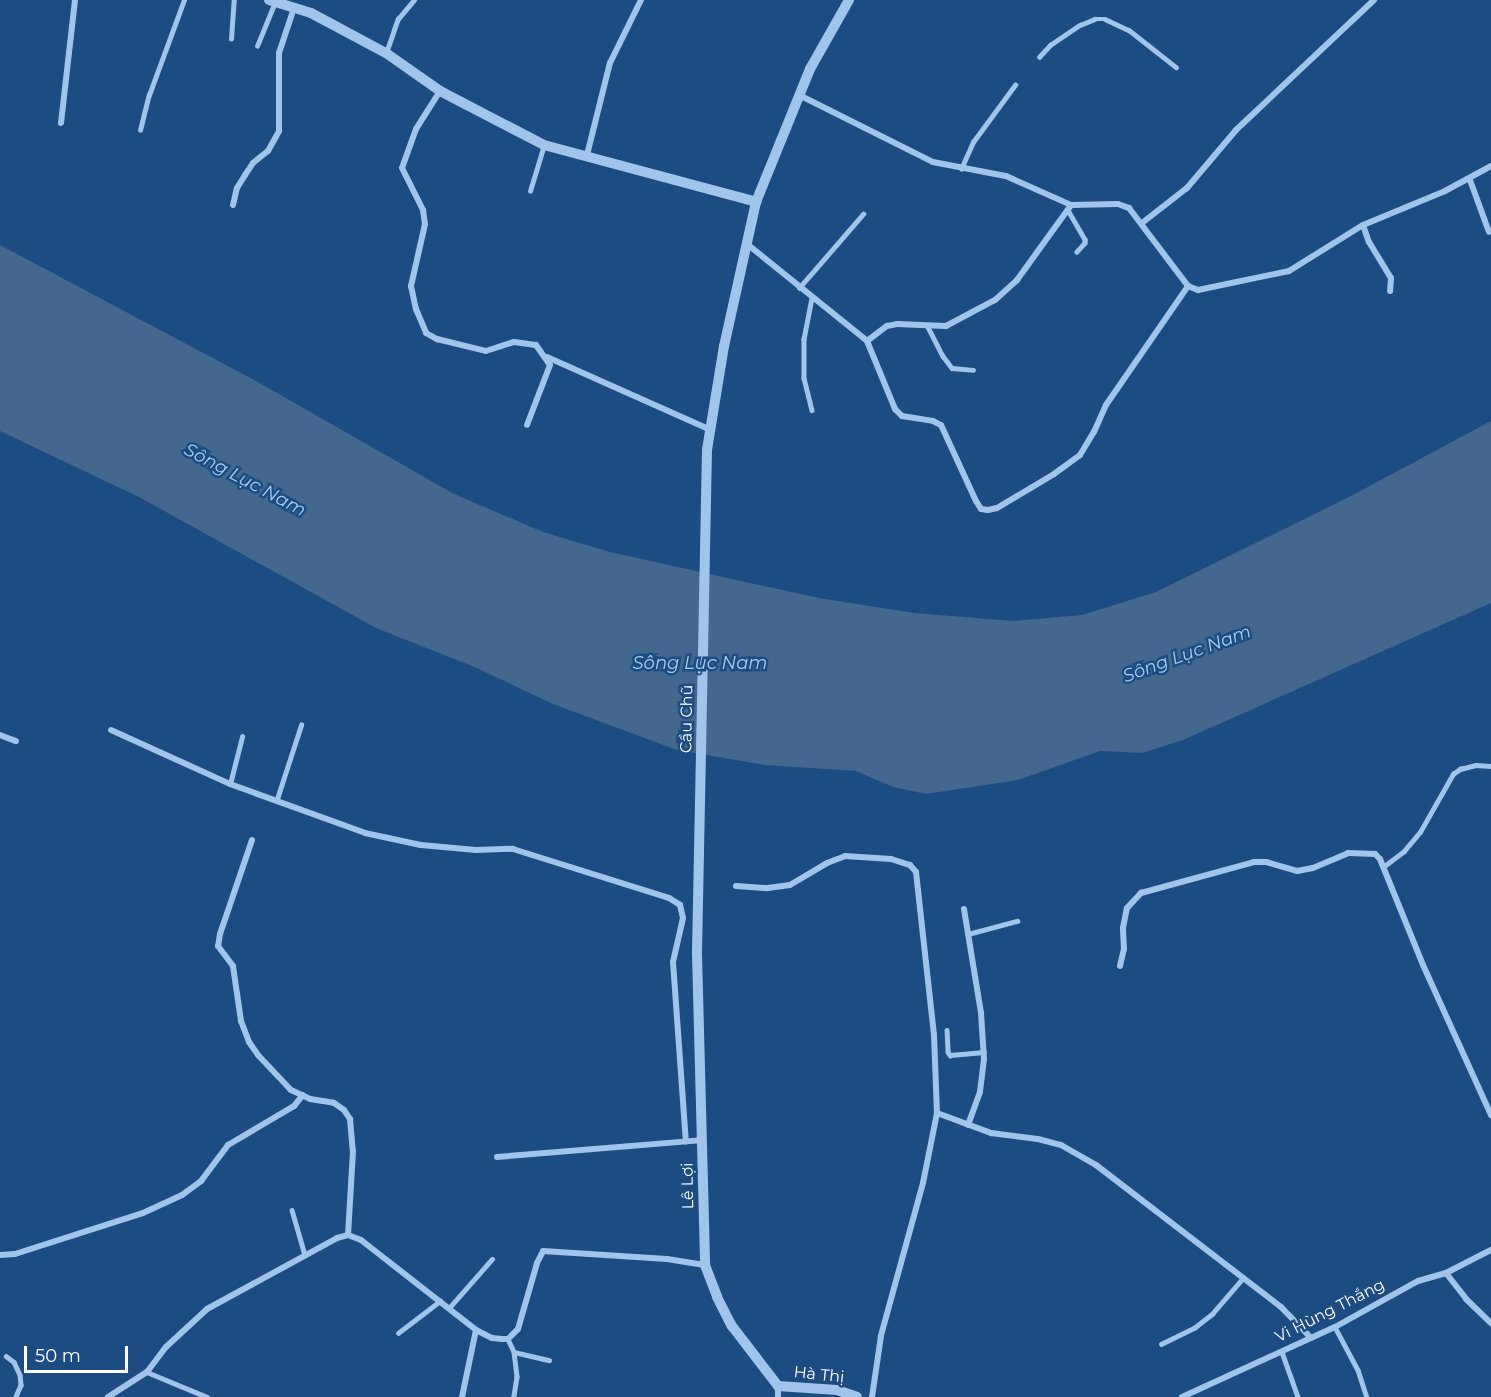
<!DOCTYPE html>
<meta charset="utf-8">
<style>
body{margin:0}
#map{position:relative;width:1491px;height:1397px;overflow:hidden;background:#1c4c81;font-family:Montserrat,sans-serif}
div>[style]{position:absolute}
.water>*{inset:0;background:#44678e}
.service>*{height:4.5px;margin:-2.25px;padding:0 2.25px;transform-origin:2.25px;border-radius:2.25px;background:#a1c4ea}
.minor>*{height:6px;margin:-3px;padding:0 3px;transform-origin:3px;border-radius:3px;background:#a1c4ea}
.tertiary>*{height:10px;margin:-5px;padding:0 5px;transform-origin:5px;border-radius:5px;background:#a1c4ea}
span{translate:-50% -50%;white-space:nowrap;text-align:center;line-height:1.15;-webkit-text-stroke:5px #1c4c81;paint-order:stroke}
.street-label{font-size:16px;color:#fff}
.water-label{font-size:18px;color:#accef1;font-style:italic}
.scale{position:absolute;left:24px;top:1346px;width:104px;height:27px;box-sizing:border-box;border:3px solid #fff;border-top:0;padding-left:8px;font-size:18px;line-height:21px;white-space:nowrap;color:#fff;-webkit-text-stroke:4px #1c4c81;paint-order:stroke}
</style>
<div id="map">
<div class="water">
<div style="clip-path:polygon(0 245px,256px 381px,454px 494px,543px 532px,610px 552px,819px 598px,914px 613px,1014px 621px,1082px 615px,1156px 592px,1351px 496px,1491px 421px,1491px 603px,1183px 740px,1142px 753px,1100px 751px,1018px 780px,926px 794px,893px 787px,856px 771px,765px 765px,677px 750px,553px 704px,477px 668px,376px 628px,139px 497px,0 431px)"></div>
</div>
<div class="service">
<div style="left:231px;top:39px;width:39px;rotate:-86deg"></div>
<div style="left:257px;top:46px;width:48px;rotate:-67.8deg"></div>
<div style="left:386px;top:53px;width:36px;rotate:-71deg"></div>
<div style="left:398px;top:19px;width:25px;rotate:-50deg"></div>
<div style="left:1039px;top:57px;width:16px;rotate:-47deg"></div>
<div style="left:1050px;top:45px;width:36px;rotate:-34deg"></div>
<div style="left:1080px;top:25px;width:16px;rotate:-22deg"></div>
<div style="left:1095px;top:19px;width:10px"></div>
<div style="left:1105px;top:19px;width:26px;rotate:25deg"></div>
<div style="left:1129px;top:30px;width:60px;rotate:38.2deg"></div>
<div style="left:140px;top:130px;width:36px;rotate:-76deg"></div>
<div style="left:149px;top:95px;width:101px;rotate:-69.8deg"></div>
<div style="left:961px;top:169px;width:30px;rotate:-66deg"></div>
<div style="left:973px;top:142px;width:71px;rotate:-53.6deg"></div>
<div style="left:530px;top:191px;width:48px;rotate:-73.1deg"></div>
<div style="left:1068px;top:210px;width:34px;rotate:60deg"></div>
<div style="left:1085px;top:239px;width:4px;rotate:90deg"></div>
<div style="left:1085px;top:243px;width:12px;rotate:132deg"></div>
<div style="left:799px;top:288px;width:98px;rotate:-49.1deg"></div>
<div style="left:812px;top:298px;width:42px;rotate:101deg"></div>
<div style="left:804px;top:339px;width:39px;rotate:90deg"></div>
<div style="left:804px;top:378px;width:33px;rotate:76deg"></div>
<div style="left:928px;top:327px;width:33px;rotate:63deg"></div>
<div style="left:943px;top:356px;width:15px;rotate:53deg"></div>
<div style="left:952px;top:368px;width:21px;rotate:5deg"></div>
<div style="left:230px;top:784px;width:49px;rotate:-75.7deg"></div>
<div style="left:277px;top:799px;width:78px;rotate:-72deg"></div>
<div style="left:1383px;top:867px;width:26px;rotate:-37deg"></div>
<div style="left:1404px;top:851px;width:25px;rotate:-50deg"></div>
<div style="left:1420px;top:832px;width:67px;rotate:-60.4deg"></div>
<div style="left:1453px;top:774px;width:9px;rotate:-36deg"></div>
<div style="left:1460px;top:769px;width:16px;rotate:-14deg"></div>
<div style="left:1476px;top:765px;width:15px;rotate:4deg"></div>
<div style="left:968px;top:934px;width:51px;rotate:-14.9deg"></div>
<div style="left:947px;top:1030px;width:22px;rotate:87deg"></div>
<div style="left:948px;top:1052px;width:4px;rotate:56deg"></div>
<div style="left:950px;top:1055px;width:34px;rotate:-5deg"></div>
<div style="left:292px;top:1210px;width:47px;rotate:73.9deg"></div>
<div style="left:449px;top:1308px;width:65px;rotate:-48.7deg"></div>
<div style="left:1335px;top:1327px;width:49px;rotate:61.9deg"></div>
<div style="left:1358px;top:1370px;width:28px;rotate:72deg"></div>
<div style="left:398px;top:1333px;width:53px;rotate:-37.3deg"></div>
<div style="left:508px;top:1339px;width:14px;rotate:65deg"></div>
<div style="left:514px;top:1352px;width:25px;rotate:83deg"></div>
<div style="left:517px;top:1377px;width:20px;rotate:99deg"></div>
<div style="left:1161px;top:1344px;width:37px;rotate:-26deg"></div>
<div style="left:1194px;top:1328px;width:23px;rotate:-38deg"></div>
<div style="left:1212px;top:1314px;width:48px;rotate:-49.3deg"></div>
<div style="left:514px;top:1352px;width:36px;rotate:13deg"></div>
<div style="left:1282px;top:1352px;width:48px;rotate:70.4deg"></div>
<div style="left:6px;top:1356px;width:10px;rotate:37deg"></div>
<div style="left:14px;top:1362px;width:14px;rotate:65deg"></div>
<div style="left:20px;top:1375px;width:10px;rotate:84deg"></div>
<div style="left:21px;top:1385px;width:13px;rotate:113deg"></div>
<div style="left:147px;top:1372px;width:65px;rotate:22.6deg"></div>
</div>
<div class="minor">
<div style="left:440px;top:91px;width:45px;rotate:122.3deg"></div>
<div style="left:416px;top:129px;width:41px;rotate:109.7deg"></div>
<div style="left:402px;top:168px;width:47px;rotate:63.4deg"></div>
<div style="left:423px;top:210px;width:14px;rotate:82deg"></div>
<div style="left:425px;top:224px;width:64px;rotate:102.7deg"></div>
<div style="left:411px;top:286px;width:24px;rotate:78deg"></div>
<div style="left:416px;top:309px;width:26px;rotate:67deg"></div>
<div style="left:426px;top:333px;width:13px;rotate:29deg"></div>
<div style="left:437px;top:339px;width:50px;rotate:13.8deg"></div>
<div style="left:486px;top:351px;width:29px;rotate:-18deg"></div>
<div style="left:514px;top:342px;width:22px;rotate:8deg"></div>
<div style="left:536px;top:345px;width:24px;rotate:55deg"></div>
<div style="left:550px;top:365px;width:64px;rotate:111deg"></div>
<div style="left:799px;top:95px;width:150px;rotate:26.6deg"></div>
<div style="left:933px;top:162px;width:74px;rotate:10.9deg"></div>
<div style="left:1006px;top:176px;width:71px;rotate:24deg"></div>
<div style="left:1071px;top:205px;width:47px;rotate:-1.2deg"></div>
<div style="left:1118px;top:204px;width:12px;rotate:20deg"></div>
<div style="left:1129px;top:208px;width:98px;rotate:52.9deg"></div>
<div style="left:1188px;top:286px;width:11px;rotate:22deg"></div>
<div style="left:1198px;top:290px;width:93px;rotate:-11.8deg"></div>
<div style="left:1289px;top:271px;width:87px;rotate:-31.9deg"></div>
<div style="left:1363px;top:225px;width:89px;rotate:-22.5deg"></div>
<div style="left:1445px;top:191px;width:52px;rotate:-28.5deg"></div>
<div style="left:61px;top:123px;width:124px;rotate:-83.5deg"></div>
<div style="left:587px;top:155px;width:95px;rotate:-76deg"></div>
<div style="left:610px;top:63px;width:70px;rotate:-63.8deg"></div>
<div style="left:1470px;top:180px;width:55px;rotate:69.9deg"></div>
<div style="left:233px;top:205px;width:17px;rotate:-77deg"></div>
<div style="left:237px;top:188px;width:15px;rotate:-58deg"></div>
<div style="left:245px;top:175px;width:14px;rotate:-56deg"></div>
<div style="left:253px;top:163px;width:19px;rotate:-39deg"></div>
<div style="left:268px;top:151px;width:23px;rotate:-61deg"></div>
<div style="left:279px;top:131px;width:78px;rotate:-90deg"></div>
<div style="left:279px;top:53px;width:47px;rotate:-71.6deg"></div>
<div style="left:1142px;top:223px;width:57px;rotate:-37.9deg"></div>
<div style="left:1187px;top:188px;width:76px;rotate:-49.8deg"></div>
<div style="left:1236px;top:130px;width:190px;rotate:-43.3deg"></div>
<div style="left:1363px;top:225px;width:18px;rotate:71deg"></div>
<div style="left:1369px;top:242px;width:42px;rotate:58.6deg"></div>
<div style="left:1391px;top:278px;width:13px;rotate:94deg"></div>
<div style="left:747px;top:244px;width:154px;rotate:38.9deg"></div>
<div style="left:867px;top:341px;width:74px;rotate:67.6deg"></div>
<div style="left:895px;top:409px;width:10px;rotate:45deg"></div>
<div style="left:902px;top:416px;width:31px;rotate:9deg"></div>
<div style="left:933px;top:421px;width:9px;rotate:27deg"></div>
<div style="left:941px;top:425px;width:84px;rotate:65.3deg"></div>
<div style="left:976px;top:501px;width:9px;rotate:58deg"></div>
<div style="left:981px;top:509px;width:7px;rotate:8deg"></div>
<div style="left:988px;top:510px;width:9px;rotate:-13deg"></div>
<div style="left:997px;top:508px;width:66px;rotate:-30.8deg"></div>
<div style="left:1054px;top:474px;width:32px;rotate:-36deg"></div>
<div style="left:1080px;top:455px;width:27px;rotate:-59deg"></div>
<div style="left:1094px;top:432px;width:30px;rotate:-66deg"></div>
<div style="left:1106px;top:405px;width:145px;rotate:-55.4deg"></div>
<div style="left:867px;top:341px;width:25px;rotate:-37deg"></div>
<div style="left:887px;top:326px;width:10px;rotate:-11deg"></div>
<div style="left:897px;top:324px;width:49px;rotate:2.3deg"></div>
<div style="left:946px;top:326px;width:55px;rotate:-28deg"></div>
<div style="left:995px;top:300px;width:30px;rotate:-42deg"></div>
<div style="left:1017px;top:280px;width:92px;rotate:-54.2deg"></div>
<div style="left:547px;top:357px;width:180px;rotate:24deg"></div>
<div style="left:111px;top:730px;width:131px;rotate:24.4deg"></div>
<div style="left:230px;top:784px;width:144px;rotate:19.9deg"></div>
<div style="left:365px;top:833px;width:57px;rotate:12.1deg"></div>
<div style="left:421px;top:845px;width:55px;rotate:5.2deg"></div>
<div style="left:476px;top:850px;width:37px;rotate:-2deg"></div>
<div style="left:513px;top:849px;width:164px;rotate:17.4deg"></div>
<div style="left:669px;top:898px;width:13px;rotate:32deg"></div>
<div style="left:680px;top:905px;width:13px;rotate:77deg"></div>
<div style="left:683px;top:918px;width:45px;rotate:102.8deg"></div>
<div style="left:673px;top:962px;width:180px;rotate:85.9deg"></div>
<div style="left:0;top:735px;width:17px;rotate:21deg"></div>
<div style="left:252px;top:840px;width:99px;rotate:108.8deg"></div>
<div style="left:220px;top:934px;width:12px;rotate:99deg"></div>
<div style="left:218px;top:946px;width:25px;rotate:53deg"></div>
<div style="left:233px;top:966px;width:56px;rotate:81.7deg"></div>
<div style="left:241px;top:1021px;width:22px;rotate:69deg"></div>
<div style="left:249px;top:1042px;width:16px;rotate:55deg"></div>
<div style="left:258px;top:1055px;width:48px;rotate:46.7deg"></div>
<div style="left:291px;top:1090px;width:21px;rotate:25deg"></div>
<div style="left:310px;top:1099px;width:24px;rotate:9deg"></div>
<div style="left:334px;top:1103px;width:12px;rotate:35deg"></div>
<div style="left:344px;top:1110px;width:11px;rotate:56deg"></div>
<div style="left:350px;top:1119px;width:32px;rotate:85deg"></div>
<div style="left:353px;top:1151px;width:84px;rotate:93.4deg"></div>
<div style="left:736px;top:886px;width:32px;rotate:4deg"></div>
<div style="left:768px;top:888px;width:22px;rotate:-8deg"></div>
<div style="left:790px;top:885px;width:43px;rotate:-30.7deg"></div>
<div style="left:827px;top:863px;width:19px;rotate:-21deg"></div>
<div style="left:845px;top:856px;width:46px;rotate:3.7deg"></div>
<div style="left:891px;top:859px;width:20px;rotate:18deg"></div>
<div style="left:910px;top:865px;width:9px;rotate:49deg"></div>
<div style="left:916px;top:872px;width:164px;rotate:83.7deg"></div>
<div style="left:934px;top:1035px;width:78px;rotate:87.8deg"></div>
<div style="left:937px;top:1113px;width:71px;rotate:101.3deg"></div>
<div style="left:923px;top:1183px;width:159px;rotate:105.4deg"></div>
<div style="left:881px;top:1336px;width:62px;rotate:98.4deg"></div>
<div style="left:964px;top:909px;width:105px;rotate:80.7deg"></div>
<div style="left:981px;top:1013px;width:46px;rotate:86.3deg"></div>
<div style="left:984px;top:1059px;width:33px;rotate:97deg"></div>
<div style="left:980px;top:1092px;width:35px;rotate:110deg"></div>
<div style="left:1120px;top:966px;width:17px;rotate:-77deg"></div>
<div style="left:1124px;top:949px;width:21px;rotate:-93deg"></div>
<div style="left:1123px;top:928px;width:20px;rotate:-79deg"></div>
<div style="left:1127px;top:908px;width:21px;rotate:-47deg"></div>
<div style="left:1141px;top:893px;width:117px;rotate:-15.3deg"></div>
<div style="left:1254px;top:862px;width:12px"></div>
<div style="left:1266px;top:862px;width:32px;rotate:16deg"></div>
<div style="left:1297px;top:871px;width:16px;rotate:-11deg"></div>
<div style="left:1313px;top:868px;width:38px;rotate:-23deg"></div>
<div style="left:1348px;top:853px;width:27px;rotate:2deg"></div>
<div style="left:1375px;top:854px;width:7px;rotate:45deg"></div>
<div style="left:1380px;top:859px;width:114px;rotate:67.9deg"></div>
<div style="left:1423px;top:965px;width:165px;rotate:65.6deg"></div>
<div style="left:937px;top:1113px;width:58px;rotate:20.3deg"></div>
<div style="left:991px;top:1133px;width:47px;rotate:7.3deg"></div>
<div style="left:1038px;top:1139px;width:24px;rotate:15deg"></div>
<div style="left:1061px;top:1145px;width:40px;rotate:29.7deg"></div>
<div style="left:1096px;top:1165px;width:233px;rotate:37.5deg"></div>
<div style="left:1281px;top:1307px;width:43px;rotate:45.9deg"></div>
<div style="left:497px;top:1157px;width:206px;rotate:-4.7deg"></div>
<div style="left:0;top:1255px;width:15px;rotate:-4deg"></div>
<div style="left:15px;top:1254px;width:134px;rotate:-17.8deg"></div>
<div style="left:143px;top:1213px;width:43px;rotate:-24.8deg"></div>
<div style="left:182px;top:1195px;width:24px;rotate:-36deg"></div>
<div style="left:201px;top:1181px;width:45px;rotate:-53.1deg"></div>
<div style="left:228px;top:1145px;width:77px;rotate:-30.6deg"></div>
<div style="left:294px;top:1106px;width:14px;rotate:-51deg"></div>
<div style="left:1446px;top:1273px;width:33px;rotate:52deg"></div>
<div style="left:1466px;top:1299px;width:35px;rotate:44deg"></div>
<div style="left:778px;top:1386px;width:11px;rotate:90deg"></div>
<div style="left:108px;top:1397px;width:46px;rotate:-32.7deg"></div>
<div style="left:147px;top:1372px;width:31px;rotate:-53deg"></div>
<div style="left:166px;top:1347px;width:56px;rotate:-42.8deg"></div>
<div style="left:207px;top:1309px;width:148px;rotate:-28.6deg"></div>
<div style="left:337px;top:1238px;width:11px;rotate:-15deg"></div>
<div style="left:348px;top:1235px;width:14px;rotate:21deg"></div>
<div style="left:361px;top:1240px;width:146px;rotate:38deg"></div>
<div style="left:476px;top:1330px;width:18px;rotate:27deg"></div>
<div style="left:492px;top:1338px;width:10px;rotate:6deg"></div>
<div style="left:502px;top:1339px;width:6px"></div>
<div style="left:508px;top:1339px;width:14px;rotate:-45deg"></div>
<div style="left:518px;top:1329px;width:69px;rotate:-73.9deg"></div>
<div style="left:537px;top:1263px;width:13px;rotate:-63deg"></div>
<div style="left:543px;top:1251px;width:124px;rotate:3.7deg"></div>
<div style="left:667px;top:1259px;width:38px;rotate:9deg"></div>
<div style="left:462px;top:1397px;width:68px;rotate:-78.2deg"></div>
<div style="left:1182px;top:1397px;width:168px;rotate:-24.6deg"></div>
<div style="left:1335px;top:1327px;width:95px;rotate:-29deg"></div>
<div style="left:1418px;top:1281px;width:29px;rotate:-16deg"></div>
<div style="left:1446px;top:1273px;width:51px;rotate:-27.1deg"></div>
</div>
<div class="tertiary">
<div style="left:269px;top:0;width:44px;rotate:17.2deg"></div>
<div style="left:311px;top:13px;width:85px;rotate:28.1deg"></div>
<div style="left:386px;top:53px;width:66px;rotate:35.1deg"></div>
<div style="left:440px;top:91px;width:117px;rotate:27.4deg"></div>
<div style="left:544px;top:145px;width:220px;rotate:15deg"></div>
<div style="left:849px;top:0;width:79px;rotate:119.5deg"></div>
<div style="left:810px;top:69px;width:144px;rotate:112.1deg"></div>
<div style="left:756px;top:202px;width:148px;rotate:102.5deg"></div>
<div style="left:724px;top:346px;width:105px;rotate:99.3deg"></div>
<div style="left:707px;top:450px;width:504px;rotate:91.14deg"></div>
<div style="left:697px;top:954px;width:311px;rotate:88.5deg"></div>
<div style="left:705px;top:1265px;width:34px;rotate:69deg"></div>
<div style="left:717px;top:1297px;width:33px;rotate:63deg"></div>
<div style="left:732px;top:1326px;width:76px;rotate:52.5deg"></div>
<div style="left:778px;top:1386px;width:59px;rotate:3.9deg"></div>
<div style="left:837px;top:1390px;width:21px;rotate:19deg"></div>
</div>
<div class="street-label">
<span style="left:687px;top:719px;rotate:-89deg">Cầu Chũ</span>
<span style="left:688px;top:1186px;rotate:-91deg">Lê Lợi</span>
<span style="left:1330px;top:1311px;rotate:-27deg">Vi Hùng Thắng</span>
<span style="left:819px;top:1375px;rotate:6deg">Hà Thị</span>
</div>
<div class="water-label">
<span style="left:245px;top:480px;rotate:28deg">Sông Lục Nam</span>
<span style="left:1187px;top:654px;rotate:-20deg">Sông Lục Nam</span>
<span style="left:700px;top:663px">Sông Lục Nam</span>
</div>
<div class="scale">50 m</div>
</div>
